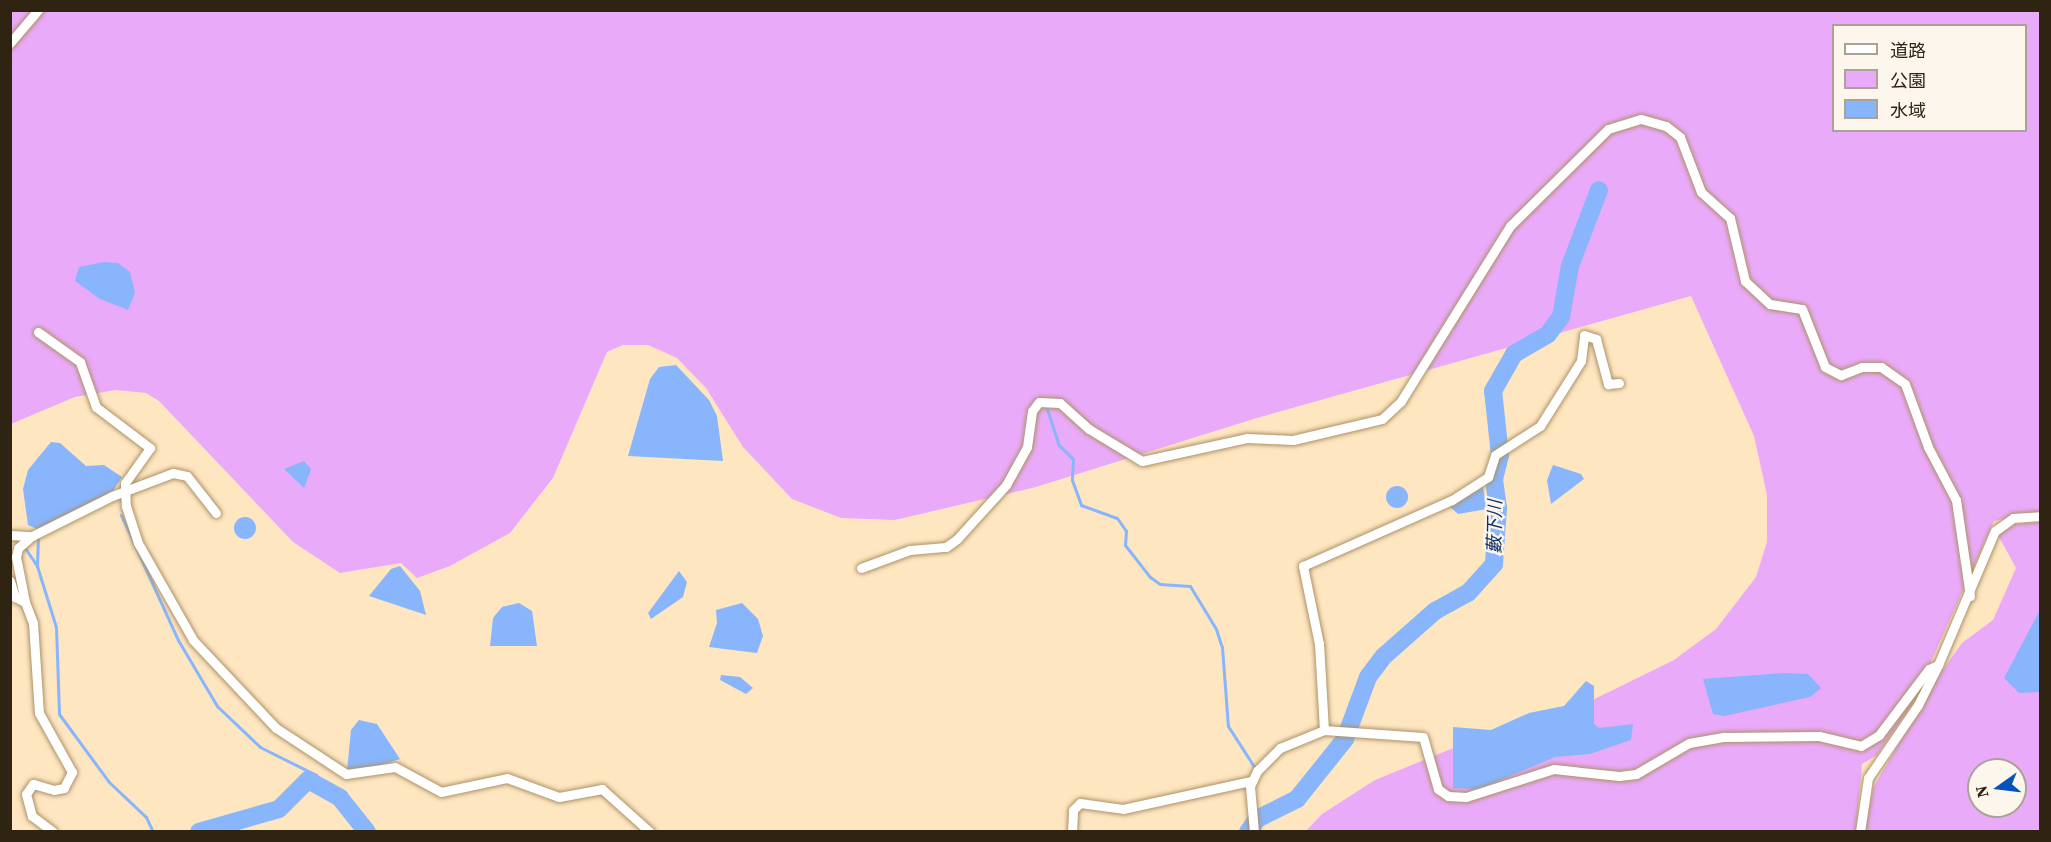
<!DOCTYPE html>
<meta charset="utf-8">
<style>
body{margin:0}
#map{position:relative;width:2051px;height:842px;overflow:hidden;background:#fee6c1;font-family:"Source Serif 4","Noto Sans JP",serif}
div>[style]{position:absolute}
.green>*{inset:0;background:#eaaafa}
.water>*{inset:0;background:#88b5fc}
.round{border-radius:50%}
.stream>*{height:3px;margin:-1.5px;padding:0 1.5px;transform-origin:1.5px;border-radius:1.5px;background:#88b5fc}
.river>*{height:18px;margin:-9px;padding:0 9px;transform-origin:9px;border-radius:9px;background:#88b5fc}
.roads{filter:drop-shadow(0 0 2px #ad9266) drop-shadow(0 0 2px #ad9266)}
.minor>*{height:9px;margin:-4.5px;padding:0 4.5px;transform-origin:4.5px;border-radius:4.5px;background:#fff}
span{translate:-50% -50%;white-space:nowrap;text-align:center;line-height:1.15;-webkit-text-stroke:4.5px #fcf6ed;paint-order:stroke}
.water-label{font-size:18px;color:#0e3167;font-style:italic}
.frame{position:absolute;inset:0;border:12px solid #2f2412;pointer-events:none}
.legend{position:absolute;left:1832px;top:24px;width:195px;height:108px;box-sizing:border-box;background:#fcf6ed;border:2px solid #aaa295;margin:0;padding:8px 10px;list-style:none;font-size:18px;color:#2f2412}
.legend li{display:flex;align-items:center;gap:12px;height:30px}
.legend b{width:30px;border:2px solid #aaa295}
.north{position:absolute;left:1967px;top:758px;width:60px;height:60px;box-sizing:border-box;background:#fcf6ed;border:2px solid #aaa295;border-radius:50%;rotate:256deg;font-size:16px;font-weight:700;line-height:24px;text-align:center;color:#2f2412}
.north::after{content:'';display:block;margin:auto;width:21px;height:27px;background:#0652bc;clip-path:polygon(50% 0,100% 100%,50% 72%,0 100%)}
</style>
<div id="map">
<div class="green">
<div style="clip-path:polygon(evenodd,11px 11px,2040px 11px,2040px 512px,1994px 521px,1912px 704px,1877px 755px,1862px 764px,1856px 831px,1306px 831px,1322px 814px,1375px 780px,1500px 729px,1568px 712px,1674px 660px,1716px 629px,1756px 577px,1767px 542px,1767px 495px,1754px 436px,1691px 296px,1257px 418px,1036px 487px,895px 520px,841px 518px,792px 499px,743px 447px,706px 388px,677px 358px,648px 345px,623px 345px,607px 352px,553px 478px,510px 533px,450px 566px,417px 578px,401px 563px,340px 573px,293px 542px,159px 401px,146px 393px,116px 390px,75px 397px,11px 424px,11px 11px,1834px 26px,2026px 26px,2026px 130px,1834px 130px,1834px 26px)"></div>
<div style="clip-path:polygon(evenodd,2040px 522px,2040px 831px,1864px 832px,1873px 788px,1937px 678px,1962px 643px,1993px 620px,2016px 568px,1998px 535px,2015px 524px,2040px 522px,1979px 770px,2015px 770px,2015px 806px,1979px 806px,1979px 770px)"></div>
</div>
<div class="water">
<div style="clip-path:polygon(104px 262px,118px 263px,130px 272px,135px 293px,128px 310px,100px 299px,75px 281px,79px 267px)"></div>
<div style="clip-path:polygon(676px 365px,709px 400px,717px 416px,723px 461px,628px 456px,650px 379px,659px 367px)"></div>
<div style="clip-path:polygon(51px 442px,60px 443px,86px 466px,104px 465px,122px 477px,113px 491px,37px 529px,28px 525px,23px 489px,28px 470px)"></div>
<div style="clip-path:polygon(304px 461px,311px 469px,304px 488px,284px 469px)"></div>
<div style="clip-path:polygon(1553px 465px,1581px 474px,1584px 479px,1551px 504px,1547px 480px)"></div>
<div class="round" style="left:1386px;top:486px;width:22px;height:22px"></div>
<div style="clip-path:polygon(1483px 487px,1487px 509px,1458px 514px,1450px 507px)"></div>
<div class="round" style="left:234px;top:517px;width:22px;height:22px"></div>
<div style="clip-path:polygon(400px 566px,420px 591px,426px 615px,369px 596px,391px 569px)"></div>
<div style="clip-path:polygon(679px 571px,687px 582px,683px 597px,651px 619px,648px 613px)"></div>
<div style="clip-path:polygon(519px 603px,532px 611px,537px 646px,490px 646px,493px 618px,502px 607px)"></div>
<div style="clip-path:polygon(742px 603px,758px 619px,763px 636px,757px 653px,709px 647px,717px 623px,716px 610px)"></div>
<div style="clip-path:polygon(2040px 610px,2040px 692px,2019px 693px,2004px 678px)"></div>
<div style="clip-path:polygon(1784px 673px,1808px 674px,1821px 688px,1810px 697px,1724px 716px,1713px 714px,1703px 679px)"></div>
<div style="clip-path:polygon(721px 675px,740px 677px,753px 688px,746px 694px,720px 680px)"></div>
<div style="clip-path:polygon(1586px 681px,1594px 686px,1594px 724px,1599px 728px,1633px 724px,1631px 740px,1590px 754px,1555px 757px,1479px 789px,1453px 788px,1453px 727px,1491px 730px,1529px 713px,1564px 706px)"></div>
<div style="clip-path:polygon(359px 720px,377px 724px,400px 759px,359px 772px,347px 771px,351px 730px)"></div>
</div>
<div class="stream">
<div style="left:1047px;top:409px;width:38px;rotate:72deg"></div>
<div style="left:1059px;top:445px;width:20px;rotate:45deg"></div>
<div style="left:1073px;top:459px;width:21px;rotate:93deg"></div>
<div style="left:1072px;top:480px;width:27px;rotate:70deg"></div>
<div style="left:1081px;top:505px;width:38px;rotate:20deg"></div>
<div style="left:1117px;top:518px;width:16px;rotate:55deg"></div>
<div style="left:1126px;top:531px;width:14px;rotate:94deg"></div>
<div style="left:1125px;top:545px;width:41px;rotate:52deg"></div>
<div style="left:1150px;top:577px;width:12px;rotate:35deg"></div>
<div style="left:1160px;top:584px;width:30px;rotate:4deg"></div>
<div style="left:1190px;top:586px;width:50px;rotate:58.8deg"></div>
<div style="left:1216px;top:629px;width:19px;rotate:72deg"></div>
<div style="left:1222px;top:647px;width:79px;rotate:85.7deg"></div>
<div style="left:1228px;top:726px;width:50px;rotate:57.3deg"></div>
<div style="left:121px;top:515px;width:137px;rotate:65.5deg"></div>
<div style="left:178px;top:640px;width:77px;rotate:59.4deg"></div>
<div style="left:217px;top:706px;width:59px;rotate:43.6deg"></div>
<div style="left:260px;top:747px;width:63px;rotate:26.6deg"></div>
<div style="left:316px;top:775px;width:11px;rotate:80deg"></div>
<div style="left:38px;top:536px;width:30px;rotate:92deg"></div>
<div style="left:37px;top:566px;width:64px;rotate:72.7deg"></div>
<div style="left:56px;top:627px;width:87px;rotate:88deg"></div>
<div style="left:59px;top:714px;width:84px;rotate:53.7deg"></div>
<div style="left:109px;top:782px;width:51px;rotate:43.4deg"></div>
<div style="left:146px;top:817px;width:17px;rotate:65deg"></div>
<div style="left:23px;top:545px;width:25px;rotate:56deg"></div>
</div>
<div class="river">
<div style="left:199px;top:832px;width:83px;rotate:-16deg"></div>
<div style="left:279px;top:809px;width:41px;rotate:-45deg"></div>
<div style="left:308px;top:780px;width:37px;rotate:29deg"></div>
<div style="left:340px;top:798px;width:43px;rotate:51.5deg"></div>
<div style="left:1248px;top:832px;width:16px;rotate:-55deg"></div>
<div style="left:1257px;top:819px;width:45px;rotate:-26.6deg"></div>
<div style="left:1297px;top:799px;width:77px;rotate:-51.3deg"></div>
<div style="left:1345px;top:739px;width:66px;rotate:-69.6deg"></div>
<div style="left:1368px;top:677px;width:26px;rotate:-53deg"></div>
<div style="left:1384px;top:656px;width:68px;rotate:-41.4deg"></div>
<div style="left:1435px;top:611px;width:38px;rotate:-29deg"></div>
<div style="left:1468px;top:593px;width:39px;rotate:-48deg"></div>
<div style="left:1494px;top:564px;width:56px;rotate:-85.9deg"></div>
<div style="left:1498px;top:508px;width:29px;rotate:-98deg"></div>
<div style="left:1494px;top:479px;width:25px;rotate:-76deg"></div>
<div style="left:1500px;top:455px;width:64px;rotate:-96.2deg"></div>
<div style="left:1493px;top:391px;width:43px;rotate:-60.4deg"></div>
<div style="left:1514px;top:354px;width:39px;rotate:-30deg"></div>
<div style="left:1548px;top:334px;width:21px;rotate:-53deg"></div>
<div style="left:1561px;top:317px;width:52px;rotate:-80deg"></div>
<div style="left:1570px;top:266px;width:81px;rotate:-69.1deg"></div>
</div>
<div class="roads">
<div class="minor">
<div style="left:10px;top:43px;width:43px;rotate:-49.7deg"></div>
<div style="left:38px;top:332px;width:52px;rotate:35.5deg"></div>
<div style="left:80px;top:362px;width:48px;rotate:70.4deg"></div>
<div style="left:96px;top:407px;width:68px;rotate:37.2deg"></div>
<div style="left:150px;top:448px;width:43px;rotate:125.5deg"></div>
<div style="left:125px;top:483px;width:23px;rotate:88deg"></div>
<div style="left:126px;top:506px;width:39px;rotate:72deg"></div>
<div style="left:138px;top:543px;width:112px;rotate:60.4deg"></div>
<div style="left:193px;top:640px;width:121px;rotate:46.7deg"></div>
<div style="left:276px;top:728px;width:84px;rotate:33.3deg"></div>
<div style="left:346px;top:774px;width:49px;rotate:-8.1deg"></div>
<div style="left:395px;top:767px;width:52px;rotate:28.5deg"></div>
<div style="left:441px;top:792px;width:67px;rotate:-12deg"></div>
<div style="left:507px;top:778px;width:55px;rotate:20.1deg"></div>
<div style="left:559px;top:797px;width:44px;rotate:-10.5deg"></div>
<div style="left:602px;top:789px;width:64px;rotate:41.9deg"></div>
<div style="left:10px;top:535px;width:22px;rotate:3deg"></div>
<div style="left:32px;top:536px;width:89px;rotate:-26.6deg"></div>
<div style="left:112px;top:496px;width:65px;rotate:-20.7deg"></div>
<div style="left:173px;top:473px;width:14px;rotate:12deg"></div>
<div style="left:187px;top:476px;width:47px;rotate:51.9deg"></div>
<div style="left:861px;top:568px;width:52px;rotate:-20.2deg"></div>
<div style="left:910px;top:550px;width:36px;rotate:-5deg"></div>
<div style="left:946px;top:547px;width:14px;rotate:-36deg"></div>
<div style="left:957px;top:539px;width:73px;rotate:-47.8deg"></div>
<div style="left:1006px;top:485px;width:43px;rotate:-61.1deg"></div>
<div style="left:1027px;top:447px;width:36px;rotate:-82deg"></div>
<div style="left:1032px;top:411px;width:11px;rotate:-52deg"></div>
<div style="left:1039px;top:402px;width:21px;rotate:3deg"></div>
<div style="left:1060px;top:403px;width:39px;rotate:42deg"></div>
<div style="left:1089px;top:429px;width:62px;rotate:31.1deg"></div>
<div style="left:1142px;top:461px;width:107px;rotate:-12.4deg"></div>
<div style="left:1247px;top:438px;width:46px;rotate:2.5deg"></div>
<div style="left:1293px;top:440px;width:91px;rotate:-13.3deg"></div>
<div style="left:1382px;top:419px;width:26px;rotate:-43deg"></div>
<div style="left:1401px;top:401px;width:206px;rotate:-58.1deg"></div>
<div style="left:1510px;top:226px;width:138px;rotate:-44.7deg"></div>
<div style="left:1608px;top:129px;width:34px;rotate:-17deg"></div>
<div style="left:1641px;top:119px;width:26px;rotate:16deg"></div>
<div style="left:1666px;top:126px;width:18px;rotate:38deg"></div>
<div style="left:1680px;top:137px;width:59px;rotate:69.1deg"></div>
<div style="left:1701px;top:192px;width:39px;rotate:42deg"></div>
<div style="left:1730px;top:218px;width:65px;rotate:76.6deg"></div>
<div style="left:1745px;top:281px;width:34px;rotate:43deg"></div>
<div style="left:1770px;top:304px;width:32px;rotate:9deg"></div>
<div style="left:1802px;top:309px;width:62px;rotate:68.4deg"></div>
<div style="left:1825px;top:367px;width:18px;rotate:27deg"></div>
<div style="left:1841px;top:375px;width:22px;rotate:-21deg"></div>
<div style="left:1862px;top:367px;width:19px"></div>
<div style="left:1881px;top:367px;width:29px;rotate:35deg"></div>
<div style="left:1905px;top:384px;width:67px;rotate:69.9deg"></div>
<div style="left:1928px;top:447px;width:60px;rotate:62.2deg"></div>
<div style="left:1956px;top:500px;width:97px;rotate:81.7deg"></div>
<div style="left:10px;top:581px;width:17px;rotate:73deg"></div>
<div style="left:15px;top:597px;width:11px;rotate:27deg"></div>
<div style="left:25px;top:602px;width:22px;rotate:69deg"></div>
<div style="left:33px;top:623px;width:90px;rotate:86.2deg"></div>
<div style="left:39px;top:713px;width:68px;rotate:60.8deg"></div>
<div style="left:72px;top:772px;width:18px;rotate:117deg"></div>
<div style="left:64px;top:788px;width:10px;rotate:169deg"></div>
<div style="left:54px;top:790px;width:22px;rotate:-164deg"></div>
<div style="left:33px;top:784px;width:12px;rotate:125deg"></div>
<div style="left:26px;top:794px;width:23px;rotate:75deg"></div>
<div style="left:32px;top:816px;width:26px;rotate:37deg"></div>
<div style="left:25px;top:602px;width:46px;rotate:-101.3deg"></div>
<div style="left:16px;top:557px;width:9px;rotate:-77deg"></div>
<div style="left:18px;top:548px;width:18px;rotate:-41deg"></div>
<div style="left:1324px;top:730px;width:86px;rotate:-93.3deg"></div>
<div style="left:1319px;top:644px;width:80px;rotate:-101.6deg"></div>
<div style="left:1303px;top:566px;width:163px;rotate:-23.9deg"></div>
<div style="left:1452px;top:500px;width:43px;rotate:-32.6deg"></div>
<div style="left:1488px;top:477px;width:23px;rotate:-72deg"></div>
<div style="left:1495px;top:455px;width:54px;rotate:-32.8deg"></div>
<div style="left:1540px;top:426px;width:77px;rotate:-57.8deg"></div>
<div style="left:1581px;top:361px;width:26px;rotate:-83deg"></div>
<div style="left:1584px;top:335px;width:13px;rotate:18deg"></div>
<div style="left:1596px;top:339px;width:47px;rotate:75.1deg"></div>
<div style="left:1608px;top:384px;width:11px;rotate:-5deg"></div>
<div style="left:1072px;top:832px;width:22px;rotate:-87deg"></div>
<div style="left:1073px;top:810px;width:10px;rotate:-45deg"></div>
<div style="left:1080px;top:803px;width:43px;rotate:7.9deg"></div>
<div style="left:1123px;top:809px;width:130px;rotate:-12.4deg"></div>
<div style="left:1254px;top:832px;width:46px;rotate:-95deg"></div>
<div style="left:1250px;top:786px;width:17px;rotate:-65deg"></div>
<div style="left:1257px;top:771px;width:33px;rotate:-45deg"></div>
<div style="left:1280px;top:748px;width:48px;rotate:-22.2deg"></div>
<div style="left:1324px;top:730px;width:99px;rotate:4deg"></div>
<div style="left:1423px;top:737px;width:54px;rotate:73.9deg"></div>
<div style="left:1438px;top:789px;width:12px;rotate:35deg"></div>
<div style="left:1448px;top:796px;width:18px;rotate:3deg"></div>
<div style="left:1466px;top:797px;width:92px;rotate:-17.7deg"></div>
<div style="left:1554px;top:769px;width:65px;rotate:6.1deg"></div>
<div style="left:1619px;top:776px;width:17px;rotate:-7deg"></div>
<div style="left:1636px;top:774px;width:61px;rotate:-30.3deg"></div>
<div style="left:1689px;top:743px;width:36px;rotate:-10deg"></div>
<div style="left:1724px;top:737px;width:95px;rotate:-0.6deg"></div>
<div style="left:1819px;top:736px;width:43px;rotate:13.4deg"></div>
<div style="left:1861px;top:746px;width:21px;rotate:-31deg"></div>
<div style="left:1879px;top:735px;width:83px;rotate:-52.9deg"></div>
<div style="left:1929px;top:669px;width:10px;rotate:-24deg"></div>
<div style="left:1860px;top:832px;width:55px;rotate:-81.6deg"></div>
<div style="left:1868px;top:778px;width:88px;rotate:-55.6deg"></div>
<div style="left:1918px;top:705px;width:45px;rotate:-63.4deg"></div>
<div style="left:1938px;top:665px;width:146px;rotate:-67deg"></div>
<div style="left:1995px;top:531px;width:22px;rotate:-36deg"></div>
<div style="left:2013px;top:518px;width:27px;rotate:-4deg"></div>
</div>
</div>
<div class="water-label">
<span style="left:1495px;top:527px;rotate:-89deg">藪下川</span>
</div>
<div class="frame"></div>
<ul class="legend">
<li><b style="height:8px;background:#fff"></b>道路</li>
<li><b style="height:16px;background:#eaaafa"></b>公園</li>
<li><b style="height:16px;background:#88b5fc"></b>水域</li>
</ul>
<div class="north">N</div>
</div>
